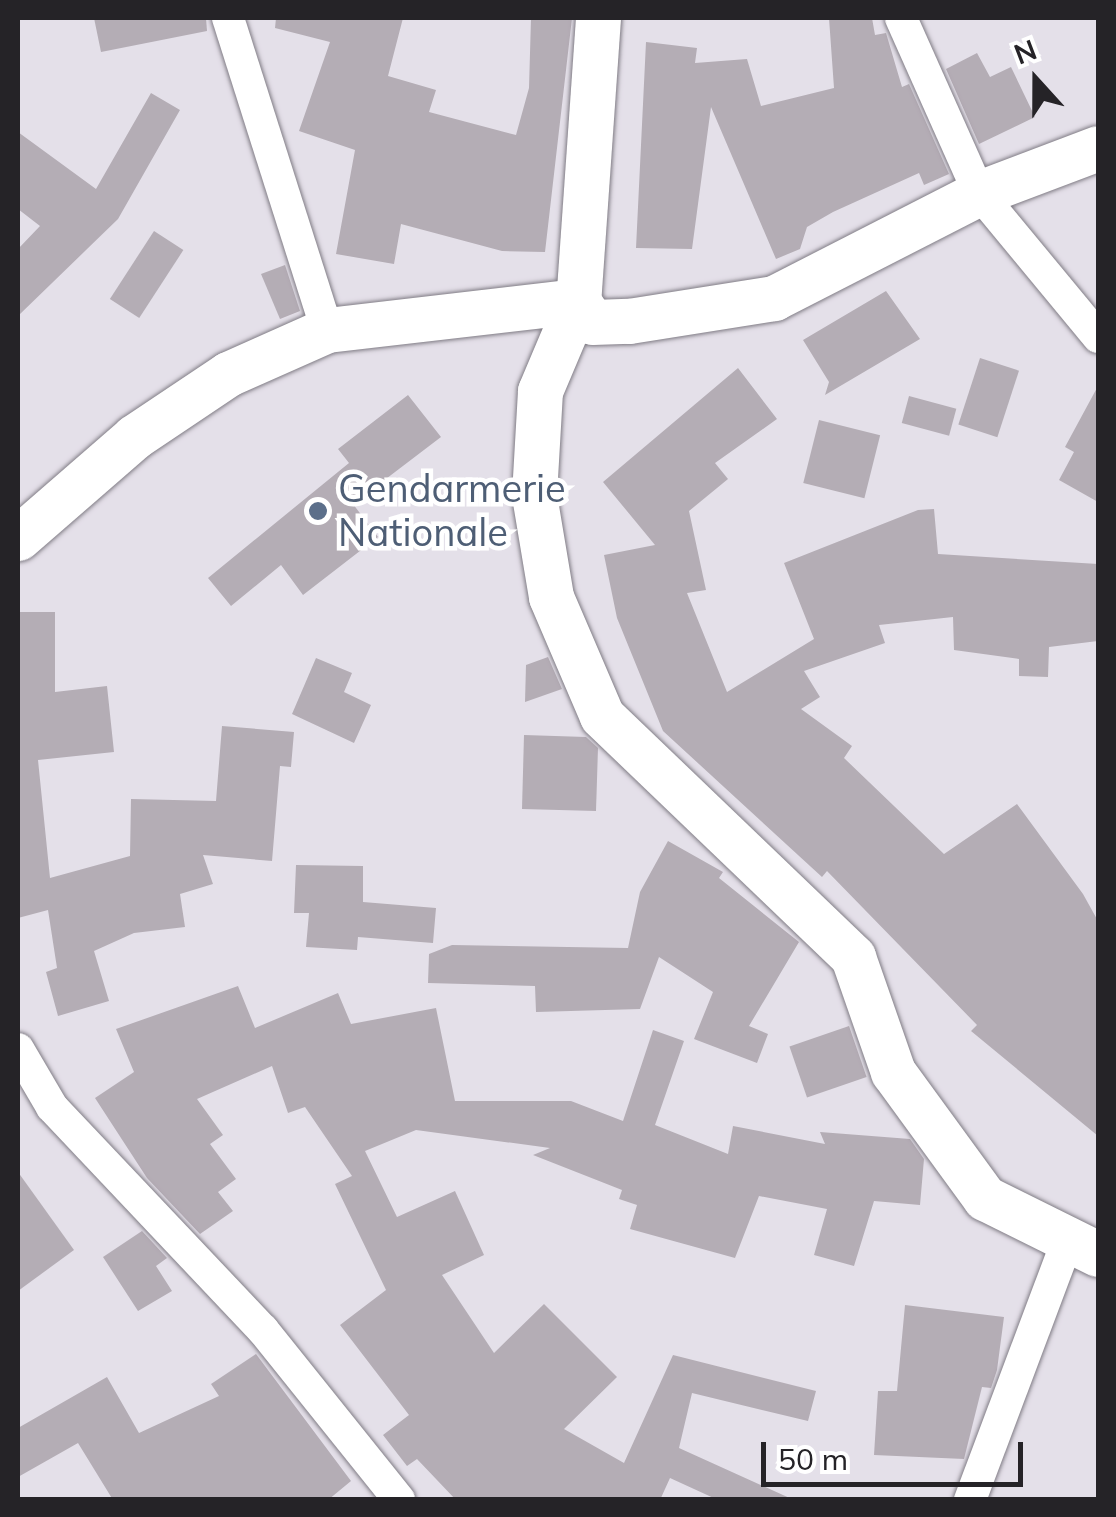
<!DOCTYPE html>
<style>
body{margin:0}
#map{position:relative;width:1116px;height:1517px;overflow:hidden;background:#e4e0e9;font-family:Mulish,sans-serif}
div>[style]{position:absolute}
.building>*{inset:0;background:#b4adb5;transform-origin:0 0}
.roads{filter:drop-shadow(0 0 2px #807c85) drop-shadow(0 0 2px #807c85)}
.street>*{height:32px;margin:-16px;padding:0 16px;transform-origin:16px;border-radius:16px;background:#fff}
.secondary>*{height:45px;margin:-22.5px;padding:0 22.5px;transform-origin:22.5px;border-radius:22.5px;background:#fff}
.dots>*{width:28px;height:28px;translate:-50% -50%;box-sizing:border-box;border:5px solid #fff;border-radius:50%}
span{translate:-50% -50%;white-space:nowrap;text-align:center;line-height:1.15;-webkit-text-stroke:9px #fff;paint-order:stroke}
.service-label{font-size:38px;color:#4e5e75}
.left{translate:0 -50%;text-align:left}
.frame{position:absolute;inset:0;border:20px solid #252327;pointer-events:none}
.north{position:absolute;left:986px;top:30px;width:100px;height:100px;-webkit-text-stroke:8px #fff;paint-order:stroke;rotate:339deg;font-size:28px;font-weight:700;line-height:40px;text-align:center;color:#252327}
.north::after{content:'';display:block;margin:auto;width:35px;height:45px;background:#252327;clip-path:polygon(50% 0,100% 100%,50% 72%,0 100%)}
.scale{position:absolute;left:761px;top:1442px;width:262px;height:45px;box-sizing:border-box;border:5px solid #252327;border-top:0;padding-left:12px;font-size:30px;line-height:35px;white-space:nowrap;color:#252327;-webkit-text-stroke:8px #fff;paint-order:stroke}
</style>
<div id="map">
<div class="building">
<div style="clip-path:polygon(94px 18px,206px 18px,207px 31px,101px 52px)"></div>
<div style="clip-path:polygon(276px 18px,403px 18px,388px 76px,436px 90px,429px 112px,516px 135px,529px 88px,531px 18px,572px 18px,545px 252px,502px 251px,401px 224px,394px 264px,336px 254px,355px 150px,299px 131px,330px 42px,275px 28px)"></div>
<div style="clip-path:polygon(829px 18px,872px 18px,875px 35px,886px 33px,902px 87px,909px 84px,949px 174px,924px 185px,919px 173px,833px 212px,807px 227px,800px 249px,776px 259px,711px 107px,692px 249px,636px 248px,646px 42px,697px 48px,695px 63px,747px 59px,761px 106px,834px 88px)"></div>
<div style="clip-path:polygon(977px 53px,990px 77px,1011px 67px,1035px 117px,979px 144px,946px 69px)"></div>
<div style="clip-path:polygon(151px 93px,180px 110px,118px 219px,18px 316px,18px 249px,40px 226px,18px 209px,18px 132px,96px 189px)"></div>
<div style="left:154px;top:231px;width:35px;height:81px;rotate:33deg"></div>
<div style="clip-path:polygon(285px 265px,300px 311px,280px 319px,261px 274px)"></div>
<div style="clip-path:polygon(886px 291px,920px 339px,825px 395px,829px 382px,803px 340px)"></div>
<div style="left:980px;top:358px;width:41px;height:70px;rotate:18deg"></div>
<div style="clip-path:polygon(738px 368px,777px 419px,715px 463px,728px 479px,689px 511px,706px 590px,687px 593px,727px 692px,814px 639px,784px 563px,918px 510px,934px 509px,938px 554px,1098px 564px,1098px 641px,1049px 647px,1048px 677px,1019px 676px,1019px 659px,954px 650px,953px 617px,879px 625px,885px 643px,804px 671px,820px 697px,801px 709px,852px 746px,844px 758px,944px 854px,1017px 804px,1083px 894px,1098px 921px,1098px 1136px,971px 1031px,977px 1025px,827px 871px,822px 877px,663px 731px,617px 618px,604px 555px,655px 545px,603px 482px)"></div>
<div style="clip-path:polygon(1098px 386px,1098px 502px,1059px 480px,1074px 452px,1065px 447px)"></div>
<div style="clip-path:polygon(408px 395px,441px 437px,353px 504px,378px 537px,303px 595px,281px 565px,231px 606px,208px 578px,349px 463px,338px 449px)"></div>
<div style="left:909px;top:396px;width:49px;height:28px;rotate:15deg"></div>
<div style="left:819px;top:420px;width:63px;height:65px;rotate:14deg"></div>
<div style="clip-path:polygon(18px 612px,55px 612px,55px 692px,107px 686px,114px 752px,38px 760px,50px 878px,130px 856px,131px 799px,216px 801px,222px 726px,294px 732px,291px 767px,280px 766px,272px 861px,203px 855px,213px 884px,180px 894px,185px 927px,134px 933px,94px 951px,109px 1001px,58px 1016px,46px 972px,57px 968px,48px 910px,18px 918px)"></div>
<div style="clip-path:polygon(548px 657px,562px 689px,525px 702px,526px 665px)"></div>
<div style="clip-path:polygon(316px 658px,352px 673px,344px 692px,371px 705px,354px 743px,292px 714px)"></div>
<div style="clip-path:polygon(524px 735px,586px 737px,598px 748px,596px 811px,522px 809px)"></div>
<div style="clip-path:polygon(668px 841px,723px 872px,719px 878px,799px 942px,749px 1026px,768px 1034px,757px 1063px,694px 1039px,713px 992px,659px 957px,640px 1009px,536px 1012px,535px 986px,428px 983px,429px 954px,452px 945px,628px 948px,640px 892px)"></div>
<div style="clip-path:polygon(296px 865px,363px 866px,363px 902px,436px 908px,433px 943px,358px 937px,357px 950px,306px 947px,309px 913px,294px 913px)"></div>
<div style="clip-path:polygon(238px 986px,255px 1028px,338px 993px,351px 1024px,436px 1008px,455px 1101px,571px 1101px,623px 1121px,653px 1030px,684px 1041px,655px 1125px,728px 1154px,733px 1126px,825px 1144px,820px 1132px,910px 1139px,924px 1159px,920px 1205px,874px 1201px,854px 1266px,814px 1255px,827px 1209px,759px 1196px,735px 1258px,630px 1229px,637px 1205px,619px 1199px,622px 1190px,533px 1155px,550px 1148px,416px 1130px,365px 1151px,397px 1217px,455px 1191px,484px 1255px,442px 1275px,494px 1353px,544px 1304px,617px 1377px,564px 1429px,624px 1463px,673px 1355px,816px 1391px,808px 1421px,692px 1393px,679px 1448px,794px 1500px,718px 1500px,670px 1478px,660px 1500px,456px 1500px,417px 1459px,407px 1466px,383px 1435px,409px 1415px,340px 1325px,386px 1290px,335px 1184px,352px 1176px,305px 1107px,288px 1113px,272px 1066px,197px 1099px,223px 1135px,210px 1144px,236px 1179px,218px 1192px,233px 1211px,200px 1234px,147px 1178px,95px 1098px,134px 1072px,116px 1029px)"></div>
<div style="left:849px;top:1026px;width:54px;height:63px;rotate:71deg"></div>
<div style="clip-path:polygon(18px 1172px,74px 1250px,18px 1291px)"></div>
<div style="clip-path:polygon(142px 1231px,167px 1258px,156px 1266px,172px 1291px,138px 1311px,103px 1257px)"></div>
<div style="clip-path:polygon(905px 1305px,1004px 1317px,997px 1370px,991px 1388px,982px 1387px,964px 1459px,874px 1455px,878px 1391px,897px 1391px)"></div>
<div style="clip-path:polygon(256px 1354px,351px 1481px,328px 1500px,113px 1500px,78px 1443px,18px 1477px,18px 1428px,107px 1377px,139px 1433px,219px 1396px,211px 1384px)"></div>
</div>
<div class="roads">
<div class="street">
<div style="left:228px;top:18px;width:327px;rotate:72.4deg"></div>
<div style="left:901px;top:18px;width:192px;rotate:66deg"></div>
<div style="left:979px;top:193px;width:187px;rotate:50.4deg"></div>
<div style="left:18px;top:1049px;width:67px;rotate:59.6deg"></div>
<div style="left:52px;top:1107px;width:307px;rotate:46.6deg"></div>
<div style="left:263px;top:1330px;width:218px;rotate:51.3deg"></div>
<div style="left:970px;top:1500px;width:279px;rotate:-69.4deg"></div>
</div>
<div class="secondary">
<div style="left:598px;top:18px;width:284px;rotate:94deg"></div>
<div style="left:578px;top:301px;width:98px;rotate:112.9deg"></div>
<div style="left:540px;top:391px;width:104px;rotate:93.3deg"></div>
<div style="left:534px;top:495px;width:103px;rotate:80.5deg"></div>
<div style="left:551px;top:597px;width:129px;rotate:66.8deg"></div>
<div style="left:602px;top:716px;width:348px;rotate:43.8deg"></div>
<div style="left:853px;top:957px;width:122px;rotate:70.8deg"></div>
<div style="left:893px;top:1072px;width:156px;rotate:53.9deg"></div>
<div style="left:985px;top:1198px;width:126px;rotate:26.4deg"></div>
<div style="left:18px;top:538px;width:154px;rotate:-41deg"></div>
<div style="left:134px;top:437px;width:113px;rotate:-33.8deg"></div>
<div style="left:228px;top:374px;width:108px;rotate:-24deg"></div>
<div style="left:327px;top:330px;width:253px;rotate:-6.6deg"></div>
<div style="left:578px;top:301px;width:25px;rotate:56deg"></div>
<div style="left:592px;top:322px;width:37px;rotate:-2deg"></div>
<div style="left:629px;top:321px;width:147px;rotate:-9deg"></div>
<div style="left:774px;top:298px;width:230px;rotate:-27.1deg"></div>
<div style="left:979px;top:193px;width:127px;rotate:-20.7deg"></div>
</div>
</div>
<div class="dots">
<div style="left:318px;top:511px;background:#5c6f8a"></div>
</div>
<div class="service-label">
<span class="left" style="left:338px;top:511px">Gendarmerie<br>Nationale</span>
</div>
<div class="frame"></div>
<div class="north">N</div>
<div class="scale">50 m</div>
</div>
